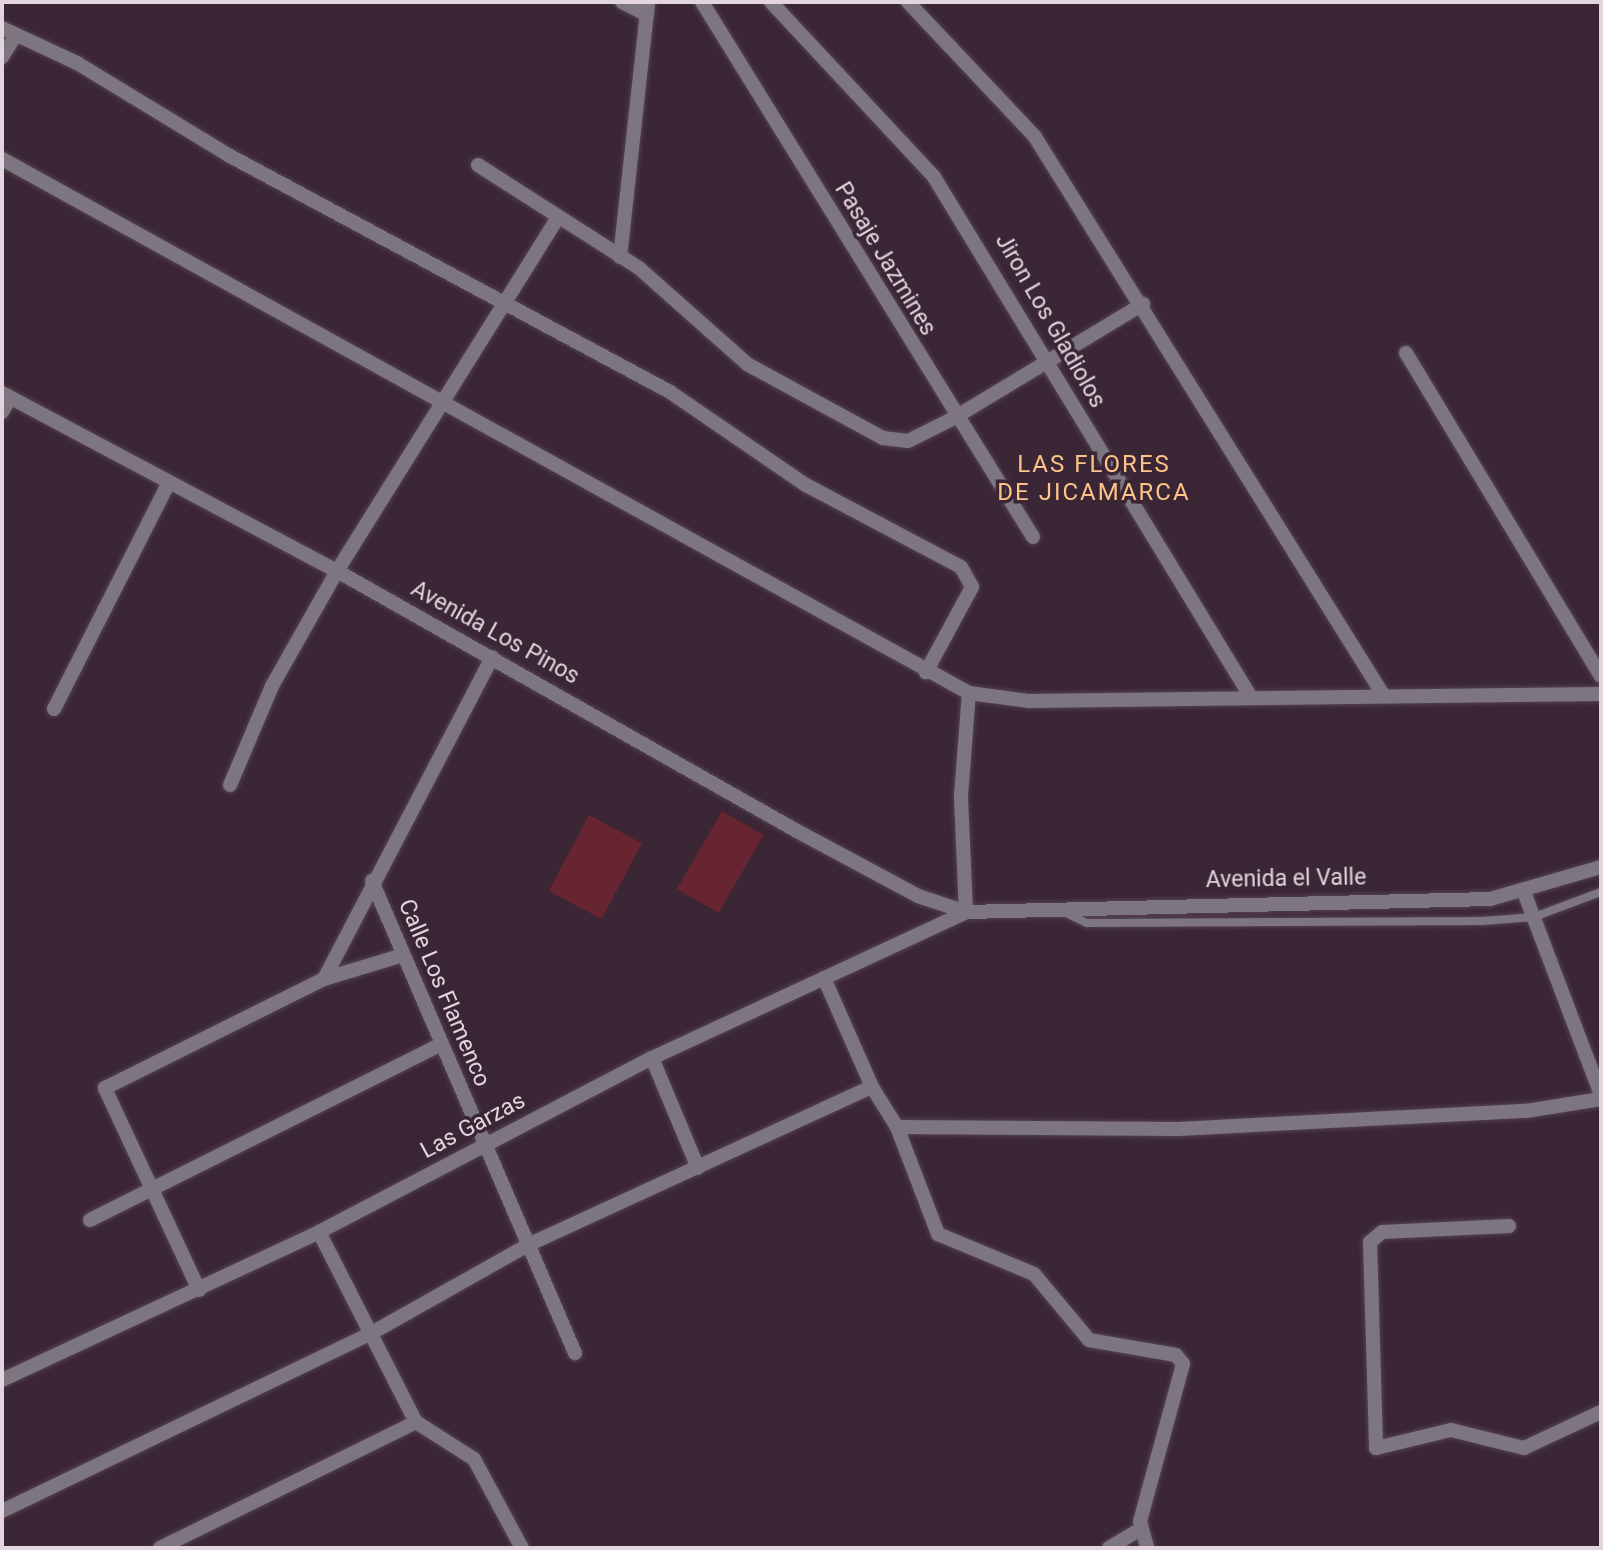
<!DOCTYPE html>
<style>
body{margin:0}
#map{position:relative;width:1603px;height:1550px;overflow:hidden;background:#3a2635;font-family:Roboto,sans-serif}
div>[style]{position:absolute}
.green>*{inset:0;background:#662531;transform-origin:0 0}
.roads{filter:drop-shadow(0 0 2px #554250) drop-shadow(0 0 2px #554250)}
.service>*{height:8px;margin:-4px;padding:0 4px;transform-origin:4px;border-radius:4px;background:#7d7680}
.minor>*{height:14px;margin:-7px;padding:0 7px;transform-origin:7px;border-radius:7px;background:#7d7680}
.tertiary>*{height:14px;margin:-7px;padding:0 7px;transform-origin:7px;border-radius:7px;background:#7d7680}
span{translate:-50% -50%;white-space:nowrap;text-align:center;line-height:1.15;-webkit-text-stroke:7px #3a2635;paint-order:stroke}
.street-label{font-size:23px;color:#e3d5df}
.neighbourhood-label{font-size:24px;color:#fec389;letter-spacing:2px}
.frame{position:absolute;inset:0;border:4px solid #e3d5df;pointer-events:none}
</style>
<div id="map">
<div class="green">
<div style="left:722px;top:811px;width:48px;height:90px;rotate:30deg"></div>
<div style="left:589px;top:815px;width:60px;height:86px;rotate:28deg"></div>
</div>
<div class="roads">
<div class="service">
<div style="left:1064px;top:912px;width:25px;rotate:26deg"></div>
<div style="left:1087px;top:923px;width:395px;rotate:-0.3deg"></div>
<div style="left:1482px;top:921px;width:52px;rotate:-4.4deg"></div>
<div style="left:1534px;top:917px;width:72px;rotate:-20.5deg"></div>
</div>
<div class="minor">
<div style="left:622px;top:2px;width:28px;rotate:27deg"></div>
<div style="left:702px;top:2px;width:629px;rotate:58.26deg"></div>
<div style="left:771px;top:2px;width:239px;rotate:47deg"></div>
<div style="left:934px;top:177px;width:605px;rotate:58.65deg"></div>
<div style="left:908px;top:2px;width:185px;rotate:46.7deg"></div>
<div style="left:1035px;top:137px;width:655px;rotate:58.03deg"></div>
<div style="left:2px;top:28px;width:83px;rotate:25deg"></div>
<div style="left:77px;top:63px;width:179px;rotate:31.3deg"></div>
<div style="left:230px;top:156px;width:499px;rotate:28.2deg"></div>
<div style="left:670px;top:392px;width:165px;rotate:34.4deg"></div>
<div style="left:806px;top:485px;width:175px;rotate:27.9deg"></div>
<div style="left:961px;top:567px;width:23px;rotate:61deg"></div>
<div style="left:972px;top:587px;width:97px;rotate:118.4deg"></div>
<div style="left:2px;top:57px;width:25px;rotate:-58deg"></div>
<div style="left:2px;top:159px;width:1105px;rotate:28.91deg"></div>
<div style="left:969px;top:693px;width:61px;rotate:7.6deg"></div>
<div style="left:1029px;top:701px;width:572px;rotate:-0.7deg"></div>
<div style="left:478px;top:165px;width:191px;rotate:32.6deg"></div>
<div style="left:639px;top:268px;width:144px;rotate:41.6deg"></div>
<div style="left:747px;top:364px;width:155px;rotate:28.6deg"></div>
<div style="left:883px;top:438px;width:25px;rotate:7deg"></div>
<div style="left:908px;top:441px;width:51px;rotate:-26.6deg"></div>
<div style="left:954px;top:418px;width:221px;rotate:-31.1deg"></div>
<div style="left:620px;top:257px;width:257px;rotate:-83.7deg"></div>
<div style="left:1406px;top:353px;width:377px;rotate:58.9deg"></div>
<div style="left:2px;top:412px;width:16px;rotate:-60deg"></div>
<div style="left:54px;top:709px;width:252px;rotate:-63.1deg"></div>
<div style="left:230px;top:785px;width:108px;rotate:-67deg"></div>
<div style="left:272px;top:686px;width:132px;rotate:-60.5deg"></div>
<div style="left:337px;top:571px;width:417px;rotate:-58deg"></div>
<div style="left:372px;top:881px;width:514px;rotate:66.73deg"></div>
<div style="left:1524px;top:892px;width:217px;rotate:69.2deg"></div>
<div style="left:966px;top:912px;width:116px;rotate:-92.5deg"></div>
<div style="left:961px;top:796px;width:103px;rotate:-85.6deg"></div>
<div style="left:824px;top:978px;width:119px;rotate:66.2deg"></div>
<div style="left:872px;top:1087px;width:47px;rotate:58deg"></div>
<div style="left:897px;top:1127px;width:115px;rotate:69deg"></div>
<div style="left:938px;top:1234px;width:104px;rotate:22.6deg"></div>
<div style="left:1034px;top:1274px;width:86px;rotate:50.2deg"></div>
<div style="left:1089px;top:1340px;width:88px;rotate:9.8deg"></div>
<div style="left:1176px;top:1355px;width:11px;rotate:52deg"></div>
<div style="left:1183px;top:1364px;width:163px;rotate:105.3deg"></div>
<div style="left:1140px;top:1521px;width:28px;rotate:75deg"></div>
<div style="left:324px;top:979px;width:83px;rotate:-16.9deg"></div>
<div style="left:652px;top:1058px;width:119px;rotate:67.3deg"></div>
<div style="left:897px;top:1127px;width:281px;rotate:0.4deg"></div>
<div style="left:1178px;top:1129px;width:348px;rotate:-3deg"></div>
<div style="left:1526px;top:1111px;width:76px;rotate:-9.1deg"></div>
<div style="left:90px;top:1220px;width:391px;rotate:-26.6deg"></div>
<div style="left:1509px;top:1226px;width:127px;rotate:177.3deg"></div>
<div style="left:1382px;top:1232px;width:16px;rotate:140deg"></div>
<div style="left:1370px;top:1242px;width:206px;rotate:88.3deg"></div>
<div style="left:1376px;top:1448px;width:77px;rotate:-13.5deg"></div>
<div style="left:1451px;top:1430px;width:75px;rotate:13.9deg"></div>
<div style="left:1524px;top:1448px;width:85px;rotate:-25.1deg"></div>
<div style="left:319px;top:1232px;width:213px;rotate:63deg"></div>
<div style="left:416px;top:1422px;width:69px;rotate:32.5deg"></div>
<div style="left:474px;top:1459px;width:101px;rotate:61.7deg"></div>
<div style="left:199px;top:1290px;width:223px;rotate:-115deg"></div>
<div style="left:105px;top:1088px;width:245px;rotate:-26.5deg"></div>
<div style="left:324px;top:979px;width:363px;rotate:-62.4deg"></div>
<div style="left:2px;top:1511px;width:408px;rotate:-25.7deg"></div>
<div style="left:370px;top:1334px;width:184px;rotate:-29.4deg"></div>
<div style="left:530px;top:1244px;width:376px;rotate:-24.7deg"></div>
<div style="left:160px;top:1548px;width:285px;rotate:-26.2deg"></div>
<div style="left:1109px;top:1548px;width:35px;rotate:-31deg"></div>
</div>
<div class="tertiary">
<div style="left:2px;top:393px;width:379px;rotate:28deg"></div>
<div style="left:337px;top:571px;width:528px;rotate:29.48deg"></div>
<div style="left:797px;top:831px;width:137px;rotate:28.2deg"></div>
<div style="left:918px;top:896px;width:51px;rotate:18.4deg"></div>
<div style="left:2px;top:1380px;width:350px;rotate:-25deg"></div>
<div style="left:319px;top:1232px;width:376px;rotate:-27.6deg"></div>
<div style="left:652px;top:1058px;width:346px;rotate:-24.9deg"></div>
<div style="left:966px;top:912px;width:524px;rotate:-1.42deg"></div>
<div style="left:1490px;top:899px;width:116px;rotate:-16.1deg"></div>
</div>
</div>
<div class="street-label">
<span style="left:885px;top:259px;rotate:59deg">Pasaje Jazmines</span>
<span style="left:1050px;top:321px;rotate:60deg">Jiron Los Gladiolos</span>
<span style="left:495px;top:633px;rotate:29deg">Avenida Los Pinos</span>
<span style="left:1286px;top:879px;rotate:-1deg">Avenida el Valle</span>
<span style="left:444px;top:993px;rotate:67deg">Calle Los Flamenco</span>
<span style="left:473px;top:1126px;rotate:-28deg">Las Garzas</span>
</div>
<div class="neighbourhood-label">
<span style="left:1094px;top:479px">LAS FLORES<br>DE JICAMARCA</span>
</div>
<div class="frame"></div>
</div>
